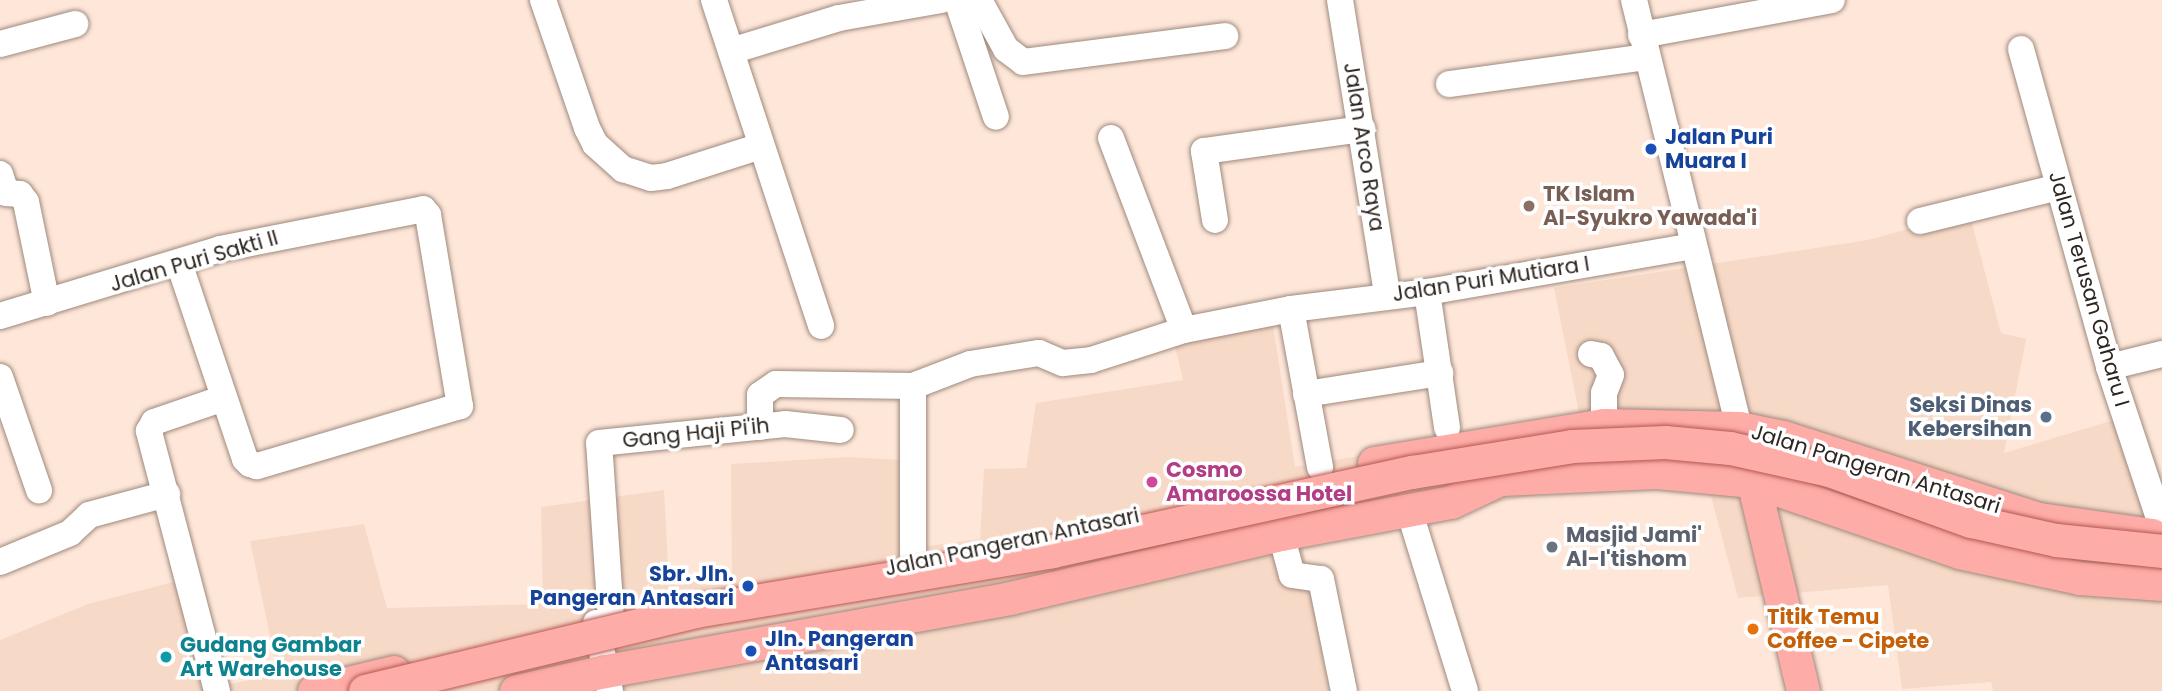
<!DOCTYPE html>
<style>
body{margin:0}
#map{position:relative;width:2162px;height:691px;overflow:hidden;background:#fee7d9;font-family:Poppins,sans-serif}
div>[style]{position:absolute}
.built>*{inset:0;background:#f7d9c7}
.roads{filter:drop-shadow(0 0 2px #9e897d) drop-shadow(0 0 2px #9e897d)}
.minor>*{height:26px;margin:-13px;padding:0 13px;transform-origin:13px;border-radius:13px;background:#fff}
.major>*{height:33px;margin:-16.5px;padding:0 16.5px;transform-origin:16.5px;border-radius:16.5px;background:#feaca7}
.bridges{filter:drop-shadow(0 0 2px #b45852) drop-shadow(0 0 2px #b45852)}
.major-bridge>*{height:33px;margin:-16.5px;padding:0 16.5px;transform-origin:16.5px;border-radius:16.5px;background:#feaca7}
.dots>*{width:19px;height:19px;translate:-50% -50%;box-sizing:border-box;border:4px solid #fff;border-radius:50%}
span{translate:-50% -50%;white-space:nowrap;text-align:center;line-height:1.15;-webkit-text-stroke:7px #fff;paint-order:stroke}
.transit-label{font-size:21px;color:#164399;font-weight:700}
.left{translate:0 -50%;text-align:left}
.right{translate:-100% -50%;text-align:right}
.street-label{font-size:21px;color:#2d2520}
.education-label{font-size:21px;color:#785e54;font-weight:700}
.service-label{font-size:21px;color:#4e5e75;font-weight:700}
.hotel-label{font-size:21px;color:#b23c85;font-weight:700}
.worship-label{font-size:21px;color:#5b616d;font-weight:700}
.food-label{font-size:21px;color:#c56008;font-weight:700}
.culture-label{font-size:21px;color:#0d838f;font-weight:700}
</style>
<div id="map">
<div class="built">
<div style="clip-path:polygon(1969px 212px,2001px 333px,2026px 339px,2004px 453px,2114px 420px,2162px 513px,2162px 691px,1993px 691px,1991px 682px,1902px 689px,1888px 585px,1738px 598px,1711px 496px,1623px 478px,1302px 541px,1329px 691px,0 691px,0 640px,88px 604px,181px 580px,210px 688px,278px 674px,250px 541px,364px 524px,387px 608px,543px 604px,541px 507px,664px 490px,669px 583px,732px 575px,731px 464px,848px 457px,921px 461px,921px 547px,980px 539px,984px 469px,1026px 468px,1036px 403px,1183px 380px,1174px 342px,1273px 325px,1295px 467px,1580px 418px,1554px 288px,1868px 240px)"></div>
</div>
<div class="roads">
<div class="minor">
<div style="left:543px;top:0;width:135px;rotate:71deg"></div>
<div style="left:587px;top:128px;width:18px;rotate:63deg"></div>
<div style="left:595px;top:144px;width:38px;rotate:42deg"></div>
<div style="left:623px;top:169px;width:29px;rotate:18deg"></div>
<div style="left:651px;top:178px;width:16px;rotate:-7deg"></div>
<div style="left:667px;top:176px;width:99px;rotate:-17.7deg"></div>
<div style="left:714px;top:0;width:343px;rotate:71.8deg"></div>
<div style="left:957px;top:0;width:123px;rotate:71.6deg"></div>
<div style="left:979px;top:0;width:56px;rotate:61.1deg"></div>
<div style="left:1006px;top:49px;width:21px;rotate:37deg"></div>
<div style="left:1023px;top:62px;width:204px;rotate:-7.3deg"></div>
<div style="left:1340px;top:0;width:299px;rotate:80.9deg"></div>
<div style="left:1634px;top:0;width:441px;rotate:76.2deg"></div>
<div style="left:1641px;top:35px;width:194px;rotate:-10.4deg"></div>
<div style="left:0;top:44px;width:78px;rotate:-14.9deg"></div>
<div style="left:2021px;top:49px;width:330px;rotate:74.5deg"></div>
<div style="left:2109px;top:367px;width:169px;rotate:71.7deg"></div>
<div style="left:731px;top:51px;width:113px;rotate:-17deg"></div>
<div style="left:839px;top:18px;width:104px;rotate:-10deg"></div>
<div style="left:1449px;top:84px;width:200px;rotate:-7.8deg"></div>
<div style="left:1111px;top:138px;width:205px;rotate:69.2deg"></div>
<div style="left:0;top:174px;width:20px;rotate:72deg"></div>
<div style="left:6px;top:193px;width:14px;rotate:4deg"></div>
<div style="left:20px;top:194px;width:10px;rotate:53deg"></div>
<div style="left:26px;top:202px;width:103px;rotate:78.3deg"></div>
<div style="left:1215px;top:220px;width:70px;rotate:-99.1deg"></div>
<div style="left:1204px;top:151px;width:160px;rotate:-7.9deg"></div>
<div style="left:1920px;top:221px;width:142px;rotate:-13.8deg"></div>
<div style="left:1427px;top:292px;width:137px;rotate:81.6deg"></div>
<div style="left:1291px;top:309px;width:161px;rotate:79.6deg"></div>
<div style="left:0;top:316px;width:230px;rotate:-16.9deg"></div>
<div style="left:220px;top:249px;width:207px;rotate:-11.1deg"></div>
<div style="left:423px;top:209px;width:8px;rotate:50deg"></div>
<div style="left:428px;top:215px;width:194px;rotate:80.5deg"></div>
<div style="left:460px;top:406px;width:212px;rotate:163.5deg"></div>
<div style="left:257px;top:466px;width:7px;rotate:-164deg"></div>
<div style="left:250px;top:464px;width:7px;rotate:-135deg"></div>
<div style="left:245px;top:459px;width:207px;rotate:-108.6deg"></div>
<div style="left:1591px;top:354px;width:10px;rotate:11deg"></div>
<div style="left:1601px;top:356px;width:21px;rotate:62deg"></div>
<div style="left:1611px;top:375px;width:19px;rotate:111deg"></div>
<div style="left:1604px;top:393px;width:32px;rotate:90deg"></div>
<div style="left:2109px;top:367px;width:55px;rotate:-13.8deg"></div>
<div style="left:0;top:377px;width:120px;rotate:71deg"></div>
<div style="left:1306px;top:394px;width:136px;rotate:-8.9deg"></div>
<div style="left:760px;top:427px;width:32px;rotate:-90deg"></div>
<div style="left:760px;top:395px;width:19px;rotate:-35deg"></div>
<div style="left:776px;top:384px;width:137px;rotate:0.8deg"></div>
<div style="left:913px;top:386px;width:61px;rotate:-21.1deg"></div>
<div style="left:970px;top:364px;width:70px;rotate:-9.1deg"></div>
<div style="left:1039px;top:353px;width:26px;rotate:23deg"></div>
<div style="left:1063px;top:363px;width:28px;rotate:-6deg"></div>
<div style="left:1091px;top:360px;width:98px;rotate:-17.9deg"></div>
<div style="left:1184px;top:330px;width:109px;rotate:-11.1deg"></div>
<div style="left:1291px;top:309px;width:137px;rotate:-7.1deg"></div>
<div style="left:1427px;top:292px;width:269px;rotate:-9.8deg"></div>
<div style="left:1409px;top:510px;width:189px;rotate:72.8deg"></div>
<div style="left:1281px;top:534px;width:42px;rotate:75deg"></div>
<div style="left:1292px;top:575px;width:29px;rotate:8deg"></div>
<div style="left:1321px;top:579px;width:114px;rotate:78.4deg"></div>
<div style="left:0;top:562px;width:76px;rotate:-22.5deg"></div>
<div style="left:70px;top:533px;width:26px;rotate:-43deg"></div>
<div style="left:89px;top:515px;width:81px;rotate:-15.1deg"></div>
<div style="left:913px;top:564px;width:178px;rotate:-90deg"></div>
<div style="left:611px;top:618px;width:175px;rotate:-93.9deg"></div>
<div style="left:599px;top:443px;width:187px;rotate:-5.8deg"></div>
<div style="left:785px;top:424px;width:56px;rotate:6.1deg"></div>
<div style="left:596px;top:623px;width:69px;rotate:78.4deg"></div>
<div style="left:217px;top:691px;width:269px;rotate:-104.7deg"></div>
<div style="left:149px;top:431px;width:10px;rotate:-61deg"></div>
<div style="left:154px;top:422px;width:74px;rotate:-18.9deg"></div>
</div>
<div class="major">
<div style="left:1374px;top:463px;width:233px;rotate:-9.4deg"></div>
<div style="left:1604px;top:425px;width:135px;rotate:1.3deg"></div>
<div style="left:1739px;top:428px;width:45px;rotate:11.6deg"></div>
<div style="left:1783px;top:437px;width:268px;rotate:17.8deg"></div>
<div style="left:2038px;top:519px;width:115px;rotate:8deg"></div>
<div style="left:1749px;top:464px;width:233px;rotate:76.6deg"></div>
<div style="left:1480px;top:480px;width:176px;rotate:-2.6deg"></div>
<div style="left:1656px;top:472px;width:97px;rotate:5.3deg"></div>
<div style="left:1753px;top:481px;width:218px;rotate:19deg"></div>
<div style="left:1959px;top:552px;width:123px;rotate:12.2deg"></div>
<div style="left:2079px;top:578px;width:83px;rotate:4.1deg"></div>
<div style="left:314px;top:691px;width:82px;rotate:-13.4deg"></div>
<div style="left:516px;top:691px;width:91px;rotate:-12.7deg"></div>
<div style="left:605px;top:671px;width:412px;rotate:-10.2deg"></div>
<div style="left:1010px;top:598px;width:278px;rotate:-13.3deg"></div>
<div style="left:1281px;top:534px;width:173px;rotate:-10.7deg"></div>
<div style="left:1451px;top:502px;width:54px;rotate:-25.1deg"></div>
</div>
</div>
<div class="bridges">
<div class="major-bridge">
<div style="left:365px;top:691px;width:340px;rotate:-13.6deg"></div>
<div style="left:695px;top:611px;width:362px;rotate:-9.5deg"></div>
<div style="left:1052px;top:551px;width:369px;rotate:-12.4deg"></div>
<div style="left:1412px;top:472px;width:162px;rotate:-9.2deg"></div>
<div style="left:1572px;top:446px;width:93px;rotate:-2.5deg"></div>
<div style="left:1665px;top:442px;width:65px;rotate:5.3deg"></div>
<div style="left:1730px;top:448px;width:101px;rotate:12.5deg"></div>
<div style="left:1829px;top:470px;width:151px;rotate:19.8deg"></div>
<div style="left:1971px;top:521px;width:87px;rotate:12.6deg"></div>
<div style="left:2056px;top:540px;width:107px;rotate:5.9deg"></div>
</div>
</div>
<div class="dots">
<div style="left:1651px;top:149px;background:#1a4fb4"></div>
<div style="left:1529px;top:206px;background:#8d6e63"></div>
<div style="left:2046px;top:417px;background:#5c6f8a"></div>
<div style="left:1152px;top:482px;background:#d1479c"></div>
<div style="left:1552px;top:547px;background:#6b7280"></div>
<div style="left:748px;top:586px;background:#1a4fb4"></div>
<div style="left:1753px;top:629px;background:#e8710a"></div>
<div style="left:751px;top:651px;background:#1a4fb4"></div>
<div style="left:166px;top:657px;background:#0f9aa8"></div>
</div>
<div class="transit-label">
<span class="left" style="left:1665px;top:149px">Jalan Puri<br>Muara I</span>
<span class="right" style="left:734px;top:586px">Sbr. Jln.<br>Pangeran Antasari</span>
<span class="left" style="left:765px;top:651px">Jln. Pangeran<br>Antasari</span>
</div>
<div class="street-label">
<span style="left:1364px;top:147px;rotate:81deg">Jalan Arco Raya</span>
<span style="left:194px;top:261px;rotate:-16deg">Jalan Puri Sakti II</span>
<span style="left:1491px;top:279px;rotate:-9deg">Jalan Puri Mutiara I</span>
<span style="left:2089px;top:289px;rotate:74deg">Jalan Terusan Gaharu I</span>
<span style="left:696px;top:433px;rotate:-6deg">Gang Haji Pi'ih</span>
<span style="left:1876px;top:469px;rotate:17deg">Jalan Pangeran Antasari</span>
<span style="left:1012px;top:542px;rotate:-12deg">Jalan Pangeran Antasari</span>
</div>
<div class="education-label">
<span class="left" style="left:1543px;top:206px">TK Islam<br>Al-Syukro Yawada'i</span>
</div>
<div class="service-label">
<span class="right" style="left:2032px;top:417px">Seksi Dinas<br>Kebersihan</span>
</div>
<div class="hotel-label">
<span class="left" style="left:1166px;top:482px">Cosmo<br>Amaroossa Hotel</span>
</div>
<div class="worship-label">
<span class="left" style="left:1566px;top:547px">Masjid Jami'<br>Al-I'tishom</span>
</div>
<div class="food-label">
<span class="left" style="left:1767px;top:629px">Titik Temu<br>Coffee - Cipete</span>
</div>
<div class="culture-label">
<span class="left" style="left:180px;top:657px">Gudang Gambar<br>Art Warehouse</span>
</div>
</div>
